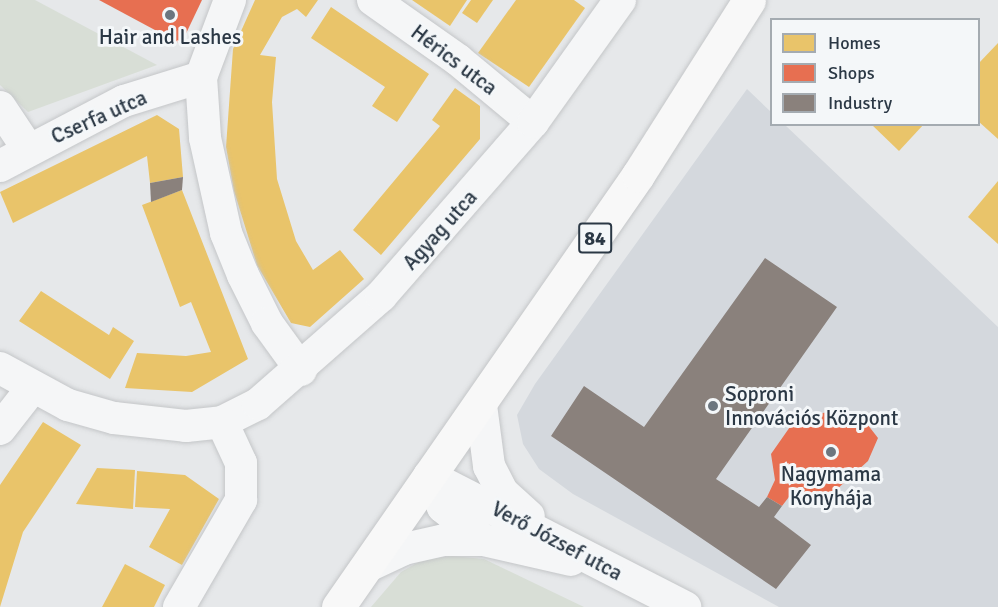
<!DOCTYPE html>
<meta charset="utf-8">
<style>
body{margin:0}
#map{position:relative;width:998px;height:607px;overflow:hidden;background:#e6e8ea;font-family:Signika,sans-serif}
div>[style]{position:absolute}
.built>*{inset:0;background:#d4d8dd}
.green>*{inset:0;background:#d8ded6}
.homes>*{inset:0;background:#e9c46a}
.shops>*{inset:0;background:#e76f51}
.industry>*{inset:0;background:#8a817c}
.roads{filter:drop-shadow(0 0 2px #c4c6c8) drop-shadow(0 0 2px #c4c6c8)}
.minor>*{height:32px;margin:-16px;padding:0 16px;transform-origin:16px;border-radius:16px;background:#f5f6f7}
.major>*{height:33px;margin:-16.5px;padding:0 16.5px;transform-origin:16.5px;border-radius:16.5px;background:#f8f8f8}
.dots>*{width:16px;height:16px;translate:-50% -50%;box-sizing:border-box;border:3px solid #f4f7f9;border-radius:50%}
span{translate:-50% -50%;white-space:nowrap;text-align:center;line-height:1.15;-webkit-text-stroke:6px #f4f7f9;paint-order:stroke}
.shield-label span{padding:2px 4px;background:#f4f7f9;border:2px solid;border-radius:4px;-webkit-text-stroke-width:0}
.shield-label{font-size:20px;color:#2b3845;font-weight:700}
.poi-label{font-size:21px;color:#2b3845}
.left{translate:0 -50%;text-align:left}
.street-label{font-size:21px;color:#2b3845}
.legend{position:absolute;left:770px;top:18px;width:210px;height:108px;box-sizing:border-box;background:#f4f7f9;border:2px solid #a4abb1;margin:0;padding:8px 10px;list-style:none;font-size:18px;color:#2b3845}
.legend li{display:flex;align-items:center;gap:12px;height:30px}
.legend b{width:30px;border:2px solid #a4abb1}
</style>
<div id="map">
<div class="built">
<div style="clip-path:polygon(747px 89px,771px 112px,772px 124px,785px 125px,998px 327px,998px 607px,779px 607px,573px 494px,539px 469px,523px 444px,517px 415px,535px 384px)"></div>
</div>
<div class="green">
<div style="clip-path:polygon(0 0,35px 0,157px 65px,28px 112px,0 85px)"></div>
<div style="clip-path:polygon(452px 556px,484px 559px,584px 607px,371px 607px,401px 572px,424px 559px)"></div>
</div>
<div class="homes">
<div style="clip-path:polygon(255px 0,318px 0,306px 17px,297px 9px,282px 17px,260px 55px,276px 57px,272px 102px,277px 179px,296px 241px,313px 270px,340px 250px,364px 279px,310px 327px,291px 323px,257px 265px,234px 191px,226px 147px,233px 49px)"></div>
<div style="clip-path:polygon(412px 0,467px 0,450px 26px)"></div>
<div style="clip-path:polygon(471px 0,493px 0,477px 23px,462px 13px)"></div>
<div style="clip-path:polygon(516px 0,574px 0,585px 8px,529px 87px,478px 53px)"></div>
<div style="clip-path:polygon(331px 7px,429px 74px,397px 122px,372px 106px,385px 87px,311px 38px)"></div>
<div style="clip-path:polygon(998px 43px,998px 139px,978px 121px,978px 64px)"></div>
<div style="clip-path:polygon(455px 88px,480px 106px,480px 139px,381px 255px,353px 230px,440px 126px,432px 120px)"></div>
<div style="clip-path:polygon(157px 115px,179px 129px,183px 177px,150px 183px,147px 156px,13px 223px,0 192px)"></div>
<div style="clip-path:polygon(871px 124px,924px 124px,899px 151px)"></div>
<div style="clip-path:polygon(998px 181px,998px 244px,968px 217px)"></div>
<div style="clip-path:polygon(182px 190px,248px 359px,192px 392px,125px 388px,137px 353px,186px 356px,211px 352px,191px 302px,180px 307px,142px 205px)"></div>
<div style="clip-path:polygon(41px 291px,109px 335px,113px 327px,134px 341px,110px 379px,19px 321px)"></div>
<div style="clip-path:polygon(43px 422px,81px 445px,23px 532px,0 607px,0 485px)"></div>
<div style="clip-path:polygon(97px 468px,135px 470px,133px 509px,76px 504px)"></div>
<div style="clip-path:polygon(137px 471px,185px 475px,219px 499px,182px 565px,149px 547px,170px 509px,135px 507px)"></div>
<div style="clip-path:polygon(125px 564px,165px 585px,154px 607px,102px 607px)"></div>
</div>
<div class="shops">
<div style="clip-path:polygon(99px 0,202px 0,181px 44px)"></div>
<div style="clip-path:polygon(842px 410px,864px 420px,878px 438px,868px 461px,836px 490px,814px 497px,792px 493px,782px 506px,767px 497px,775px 480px,771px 454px,792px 424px,816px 414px)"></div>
</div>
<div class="industry">
<div style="clip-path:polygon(183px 177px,182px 190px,151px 202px,150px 183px)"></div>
<div style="clip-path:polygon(765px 258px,837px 307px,716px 479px,759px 507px,767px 497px,782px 506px,774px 517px,811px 545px,776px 589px,551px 436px,584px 386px,644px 427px)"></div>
</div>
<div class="roads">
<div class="minor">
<div style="left:230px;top:0;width:82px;rotate:110.6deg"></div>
<div style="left:201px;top:77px;width:61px;rotate:86.2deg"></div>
<div style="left:205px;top:138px;width:97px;rotate:77.5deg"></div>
<div style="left:226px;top:233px;width:45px;rotate:68deg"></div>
<div style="left:243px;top:275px;width:54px;rotate:63.4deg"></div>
<div style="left:267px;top:323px;width:58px;rotate:54.1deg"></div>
<div style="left:373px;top:0;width:104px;rotate:35.2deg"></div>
<div style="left:458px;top:60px;width:97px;rotate:39.6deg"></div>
<div style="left:0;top:107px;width:50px;rotate:56.3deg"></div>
<div style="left:0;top:166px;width:140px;rotate:-27.7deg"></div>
<div style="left:124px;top:101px;width:81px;rotate:-17.3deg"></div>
<div style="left:0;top:368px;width:77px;rotate:28.6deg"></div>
<div style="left:68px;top:405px;width:48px;rotate:15.8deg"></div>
<div style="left:114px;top:418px;width:72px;rotate:6.3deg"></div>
<div style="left:186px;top:426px;width:36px;rotate:-6deg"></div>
<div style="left:222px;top:422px;width:40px;rotate:-26.6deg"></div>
<div style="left:258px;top:404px;width:164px;rotate:-41.3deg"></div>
<div style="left:381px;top:296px;width:231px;rotate:-48.9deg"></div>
<div style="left:533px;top:122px;width:150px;rotate:-54.5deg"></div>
<div style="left:481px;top:405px;width:62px;rotate:82.5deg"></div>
<div style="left:489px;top:466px;width:29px;rotate:63deg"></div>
<div style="left:502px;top:492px;width:36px;rotate:42deg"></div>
<div style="left:0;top:429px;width:52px;rotate:-52deg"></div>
<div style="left:483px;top:540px;width:52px;rotate:-140.5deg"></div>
<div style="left:443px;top:507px;width:34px;rotate:-114deg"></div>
<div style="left:429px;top:476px;width:288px;rotate:27.1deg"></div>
<div style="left:368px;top:566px;width:40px;rotate:-25deg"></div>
<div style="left:404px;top:549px;width:41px;rotate:-12.7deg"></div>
<div style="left:444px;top:540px;width:39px"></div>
<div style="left:483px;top:540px;width:90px;rotate:12.8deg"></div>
<div style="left:179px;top:607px;width:124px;rotate:-59.9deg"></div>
<div style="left:241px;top:500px;width:37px;rotate:-90deg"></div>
<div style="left:241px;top:463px;width:45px;rotate:-114.9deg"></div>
</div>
<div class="major">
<div style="left:338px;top:607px;width:526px;rotate:-55.22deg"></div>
<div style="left:638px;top:175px;width:207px;rotate:-57.6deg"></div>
</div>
</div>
<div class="dots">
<div style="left:170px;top:15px;background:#6c767f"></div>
<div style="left:713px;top:406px;background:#6c767f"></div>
<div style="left:831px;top:452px;background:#6c767f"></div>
</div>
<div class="shield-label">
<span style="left:595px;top:238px">84</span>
</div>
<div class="poi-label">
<span style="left:170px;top:37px">Hair and Lashes</span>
<span class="left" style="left:725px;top:406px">Soproni<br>Innovációs Központ</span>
<span style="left:831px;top:486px">Nagymama<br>Konyhája</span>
</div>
<div class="street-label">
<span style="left:454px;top:60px;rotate:37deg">Hérics utca</span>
<span style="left:99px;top:117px;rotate:-24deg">Cserfa utca</span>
<span style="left:440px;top:230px;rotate:-48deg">Agyag utca</span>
<span style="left:557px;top:541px;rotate:28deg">Verő József utca</span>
</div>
<ul class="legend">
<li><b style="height:16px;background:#e9c46a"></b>Homes</li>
<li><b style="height:16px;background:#e76f51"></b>Shops</li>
<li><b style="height:16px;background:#8a817c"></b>Industry</li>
</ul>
</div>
